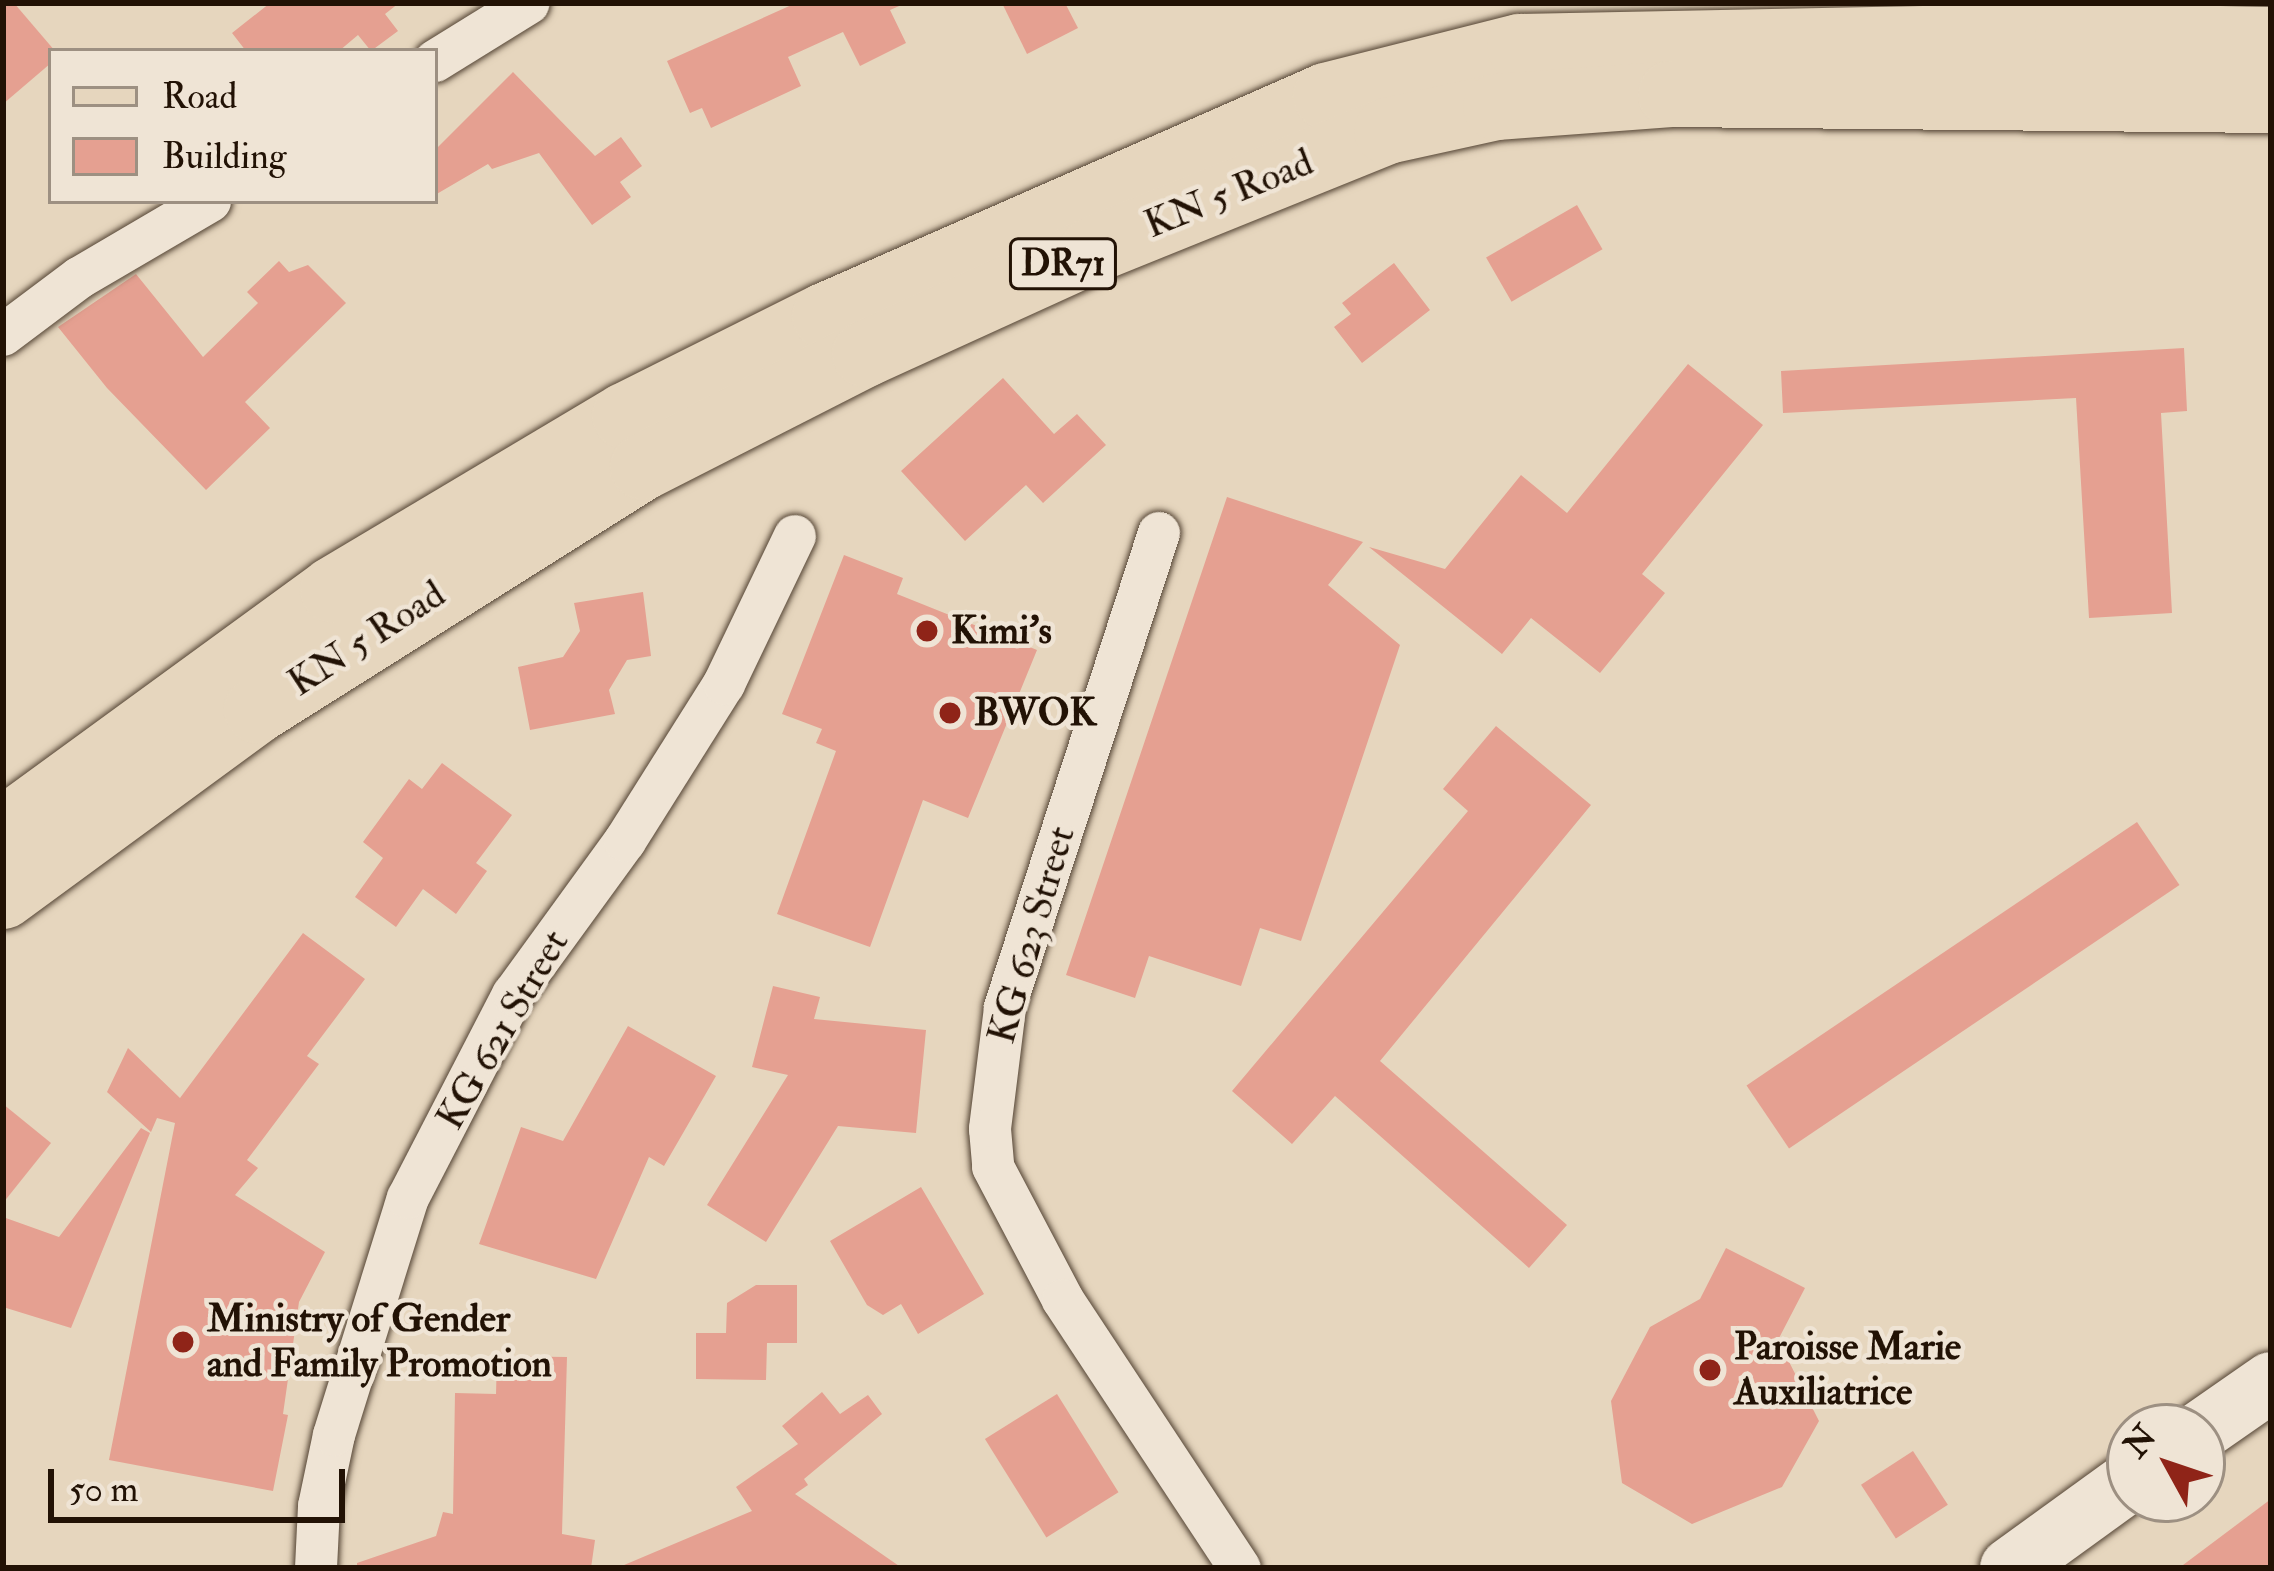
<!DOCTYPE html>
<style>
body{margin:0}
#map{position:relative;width:2274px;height:1571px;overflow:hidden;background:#e6d6be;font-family:"IM FELL Double Pica",serif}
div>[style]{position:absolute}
.building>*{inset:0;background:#e5a091;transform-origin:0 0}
.roads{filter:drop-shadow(0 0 3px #534333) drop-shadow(0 0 3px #534333)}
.street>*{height:42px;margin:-21px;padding:0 21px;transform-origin:21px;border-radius:21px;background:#efe4d5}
.secondary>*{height:60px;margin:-30px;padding:0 30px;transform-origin:30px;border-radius:30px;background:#efe4d5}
.primary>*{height:66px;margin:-33px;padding:0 33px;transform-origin:33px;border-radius:33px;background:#e6d6be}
.dots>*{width:33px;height:33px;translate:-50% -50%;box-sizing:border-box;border:6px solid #efe4d5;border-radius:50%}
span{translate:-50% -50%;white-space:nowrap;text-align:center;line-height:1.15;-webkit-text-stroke:9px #efe4d5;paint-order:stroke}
.shield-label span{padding:3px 9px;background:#efe4d5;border:3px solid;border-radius:9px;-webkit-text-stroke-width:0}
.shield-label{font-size:36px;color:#221205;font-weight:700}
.street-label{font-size:39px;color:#221205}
.poi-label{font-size:39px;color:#221205;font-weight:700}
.left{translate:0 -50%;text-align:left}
.frame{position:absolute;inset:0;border:6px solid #221205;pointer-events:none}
.legend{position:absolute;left:48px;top:48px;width:390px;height:156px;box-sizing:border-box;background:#efe4d5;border:3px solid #9d9082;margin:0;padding:15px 21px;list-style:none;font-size:36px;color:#221205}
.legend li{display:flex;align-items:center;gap:24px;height:60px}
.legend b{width:60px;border:3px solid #9d9082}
.north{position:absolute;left:2106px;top:1403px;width:120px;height:120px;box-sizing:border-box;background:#efe4d5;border:3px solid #9d9082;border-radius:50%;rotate:310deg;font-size:33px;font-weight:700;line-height:48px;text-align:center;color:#221205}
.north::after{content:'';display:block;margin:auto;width:42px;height:54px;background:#8f2418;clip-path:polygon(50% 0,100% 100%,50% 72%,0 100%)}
.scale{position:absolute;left:48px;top:1469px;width:297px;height:54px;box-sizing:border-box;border:6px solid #221205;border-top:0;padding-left:15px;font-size:36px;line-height:42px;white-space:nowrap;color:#221205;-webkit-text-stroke:9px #efe4d5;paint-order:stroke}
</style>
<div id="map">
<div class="building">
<div style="clip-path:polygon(3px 3px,14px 3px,55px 51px,51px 63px,3px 104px)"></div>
<div style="clip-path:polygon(270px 3px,399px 3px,385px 14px,398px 31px,371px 51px,358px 35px,339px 51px,246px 51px,232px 33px)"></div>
<div style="clip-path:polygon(796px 3px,906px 3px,890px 10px,906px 43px,860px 66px,843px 32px,788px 57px,801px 86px,711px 128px,702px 108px,690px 113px,667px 61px)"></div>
<div style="clip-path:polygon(1002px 3px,1065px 3px,1078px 28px,1027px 54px)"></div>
<div style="clip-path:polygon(513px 72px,595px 156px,621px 137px,642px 166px,620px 182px,631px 197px,592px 225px,539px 153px,492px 169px,488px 164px,435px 195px,435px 150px)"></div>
<div style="left:1577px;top:205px;width:51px;height:105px;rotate:60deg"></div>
<div style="clip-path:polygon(279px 261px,289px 272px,308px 265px,346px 303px,245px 402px,270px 428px,206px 490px,107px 388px,58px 327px,136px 274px,203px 357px,258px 303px,247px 292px)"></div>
<div style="clip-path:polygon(1394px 263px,1430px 310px,1362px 363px,1334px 327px,1351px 314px,1342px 303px)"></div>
<div style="clip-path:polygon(2184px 348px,2187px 411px,2161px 413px,2172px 613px,2089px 618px,2076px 398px,1783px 413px,1781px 371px)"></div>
<div style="clip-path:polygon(1688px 364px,1763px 425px,1642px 574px,1665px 593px,1600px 673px,1531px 618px,1502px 654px,1369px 547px,1445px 569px,1521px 475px,1567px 513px)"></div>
<div style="clip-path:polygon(1003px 378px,1054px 434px,1077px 414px,1106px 445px,1043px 503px,1026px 485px,965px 541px,901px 471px)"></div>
<div style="clip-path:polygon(1227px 497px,1363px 542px,1328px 585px,1400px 645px,1301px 941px,1260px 928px,1241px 986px,1149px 956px,1135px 998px,1066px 975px)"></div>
<div style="clip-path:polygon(844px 555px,903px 578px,897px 594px,1037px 650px,968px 818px,923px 800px,870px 947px,777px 914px,836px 751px,816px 743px,822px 729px,782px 714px)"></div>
<div style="clip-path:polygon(643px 592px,651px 656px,627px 660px,609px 690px,615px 714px,530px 730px,518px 667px,563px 657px,580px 631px,574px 603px)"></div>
<div style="clip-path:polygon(1496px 726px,1591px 805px,1380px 1061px,1567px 1225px,1529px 1268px,1335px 1096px,1292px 1144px,1232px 1091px,1468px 811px,1443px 789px)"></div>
<div style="clip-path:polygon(442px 763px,512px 815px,476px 863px,487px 871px,456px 914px,423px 889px,396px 927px,355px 897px,383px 858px,363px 842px,409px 779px,422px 789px)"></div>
<div style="left:2137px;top:822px;width:76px;height:471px;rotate:56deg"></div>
<div style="clip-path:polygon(303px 933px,365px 979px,307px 1056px,319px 1064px,247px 1160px,258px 1168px,235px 1195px,325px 1252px,299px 1302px,283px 1414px,288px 1415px,273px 1491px,109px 1460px,175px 1123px,157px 1118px,151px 1132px,107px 1092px,128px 1048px,180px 1098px)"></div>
<div style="clip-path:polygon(773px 986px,820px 997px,814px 1019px,926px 1030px,916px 1133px,838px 1126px,766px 1242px,707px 1205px,788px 1075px,752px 1067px)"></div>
<div style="clip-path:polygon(628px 1026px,716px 1076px,664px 1166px,649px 1157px,596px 1279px,479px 1244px,521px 1127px,563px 1141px)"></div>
<div style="clip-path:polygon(3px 1104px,51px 1143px,3px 1203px)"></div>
<div style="clip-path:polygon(141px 1128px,150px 1133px,71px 1328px,3px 1307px,3px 1217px,59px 1237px)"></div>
<div style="clip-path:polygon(921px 1187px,984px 1294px,918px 1334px,901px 1304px,883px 1315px,867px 1305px,830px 1241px)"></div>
<div style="clip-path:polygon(1726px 1248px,1805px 1288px,1778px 1340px,1819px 1421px,1782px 1487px,1692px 1524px,1622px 1483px,1611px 1401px,1650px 1327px,1700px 1299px)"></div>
<div style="clip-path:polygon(756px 1285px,797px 1285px,797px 1343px,767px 1343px,766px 1380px,696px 1379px,696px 1333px,726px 1333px,727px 1303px)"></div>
<div style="clip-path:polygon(497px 1356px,567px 1357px,562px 1534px,595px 1540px,591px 1568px,357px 1568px,357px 1563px,436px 1536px,443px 1512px,453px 1514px,455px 1393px,496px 1394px)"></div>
<div style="clip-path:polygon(822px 1392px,840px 1414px,868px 1395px,882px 1414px,804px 1479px,808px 1485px,795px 1494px,902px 1568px,617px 1568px,752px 1511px,736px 1487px,798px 1444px,782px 1426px)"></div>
<div style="left:1057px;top:1394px;width:116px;height:85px;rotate:58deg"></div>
<div style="left:1913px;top:1451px;width:64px;height:62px;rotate:57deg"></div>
<div style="clip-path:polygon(2271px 1499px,2271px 1568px,2179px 1568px)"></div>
</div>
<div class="roads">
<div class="street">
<div style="left:435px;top:61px;width:110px;rotate:-31.7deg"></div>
<div style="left:3px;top:335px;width:95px;rotate:-36.9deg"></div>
<div style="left:79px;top:278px;width:152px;rotate:-30.4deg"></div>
<div style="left:1159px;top:533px;width:499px;rotate:108deg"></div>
<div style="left:1005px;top:1008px;width:122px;rotate:97.1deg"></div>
<div style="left:990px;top:1129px;width:38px;rotate:85deg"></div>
<div style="left:993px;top:1167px;width:150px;rotate:62.2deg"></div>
<div style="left:1063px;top:1300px;width:321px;rotate:56.6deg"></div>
<div style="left:316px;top:1568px;width:62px;rotate:-87.2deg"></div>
<div style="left:319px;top:1506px;width:73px;rotate:-78.1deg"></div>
<div style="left:334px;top:1435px;width:248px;rotate:-72.7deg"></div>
<div style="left:408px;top:1198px;width:229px;rotate:-62.7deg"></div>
<div style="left:513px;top:995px;width:190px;rotate:-54deg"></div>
<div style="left:625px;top:841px;width:186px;rotate:-57.8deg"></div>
<div style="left:724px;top:684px;width:164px;rotate:-64.4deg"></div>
</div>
<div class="secondary">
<div style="left:2202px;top:1430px;width:84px;rotate:-34.8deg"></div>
<div style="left:2010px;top:1568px;width:148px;rotate:-35.9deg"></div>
</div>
<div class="primary">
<div style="left:3px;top:831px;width:409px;rotate:-36.1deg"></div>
<div style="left:333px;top:590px;width:340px;rotate:-30.8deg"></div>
<div style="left:625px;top:416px;width:224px;rotate:-26.6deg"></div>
<div style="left:825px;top:316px;width:547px;rotate:-23.71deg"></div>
<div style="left:1326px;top:96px;width:200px;rotate:-14.2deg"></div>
<div style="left:1520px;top:47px;width:548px;rotate:-1.15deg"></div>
<div style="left:2068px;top:36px;width:203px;rotate:1.1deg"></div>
<div style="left:3px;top:896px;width:315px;rotate:-36.2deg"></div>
<div style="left:257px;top:710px;width:456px;rotate:-32.2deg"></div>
<div style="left:643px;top:467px;width:249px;rotate:-27deg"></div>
<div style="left:865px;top:354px;width:251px;rotate:-24.5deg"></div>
<div style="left:1093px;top:250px;width:317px;rotate:-22deg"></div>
<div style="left:1387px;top:131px;width:112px;rotate:-12.4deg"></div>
<div style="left:1496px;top:107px;width:175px;rotate:-4.2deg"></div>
<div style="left:1671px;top:94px;width:600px;rotate:0.57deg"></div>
</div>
</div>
<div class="dots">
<div style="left:927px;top:631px;background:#8f2418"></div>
<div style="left:950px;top:713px;background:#8f2418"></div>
<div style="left:183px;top:1342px;background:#8f2418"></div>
<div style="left:1710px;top:1370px;background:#8f2418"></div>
</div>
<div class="shield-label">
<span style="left:1063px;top:264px">DR71</span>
</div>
<div class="street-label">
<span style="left:1229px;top:194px;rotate:-22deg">KN 5 Road</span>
<span style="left:367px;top:639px;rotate:-33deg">KN 5 Road</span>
<span style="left:1032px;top:935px;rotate:-74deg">KG 623 Street</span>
<span style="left:503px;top:1030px;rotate:-60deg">KG 621 Street</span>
</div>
<div class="poi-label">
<span class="left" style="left:951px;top:631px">Kimi's</span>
<span class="left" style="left:974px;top:713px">BWOK</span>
<span class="left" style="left:207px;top:1342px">Ministry of Gender<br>and Family Promotion</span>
<span class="left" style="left:1734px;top:1370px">Paroisse Marie<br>Auxiliatrice</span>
</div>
<div class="frame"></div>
<ul class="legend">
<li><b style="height:15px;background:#e6d6be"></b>Road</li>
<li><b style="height:33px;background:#e5a091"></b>Building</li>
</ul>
<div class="north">N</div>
<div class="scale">50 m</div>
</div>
